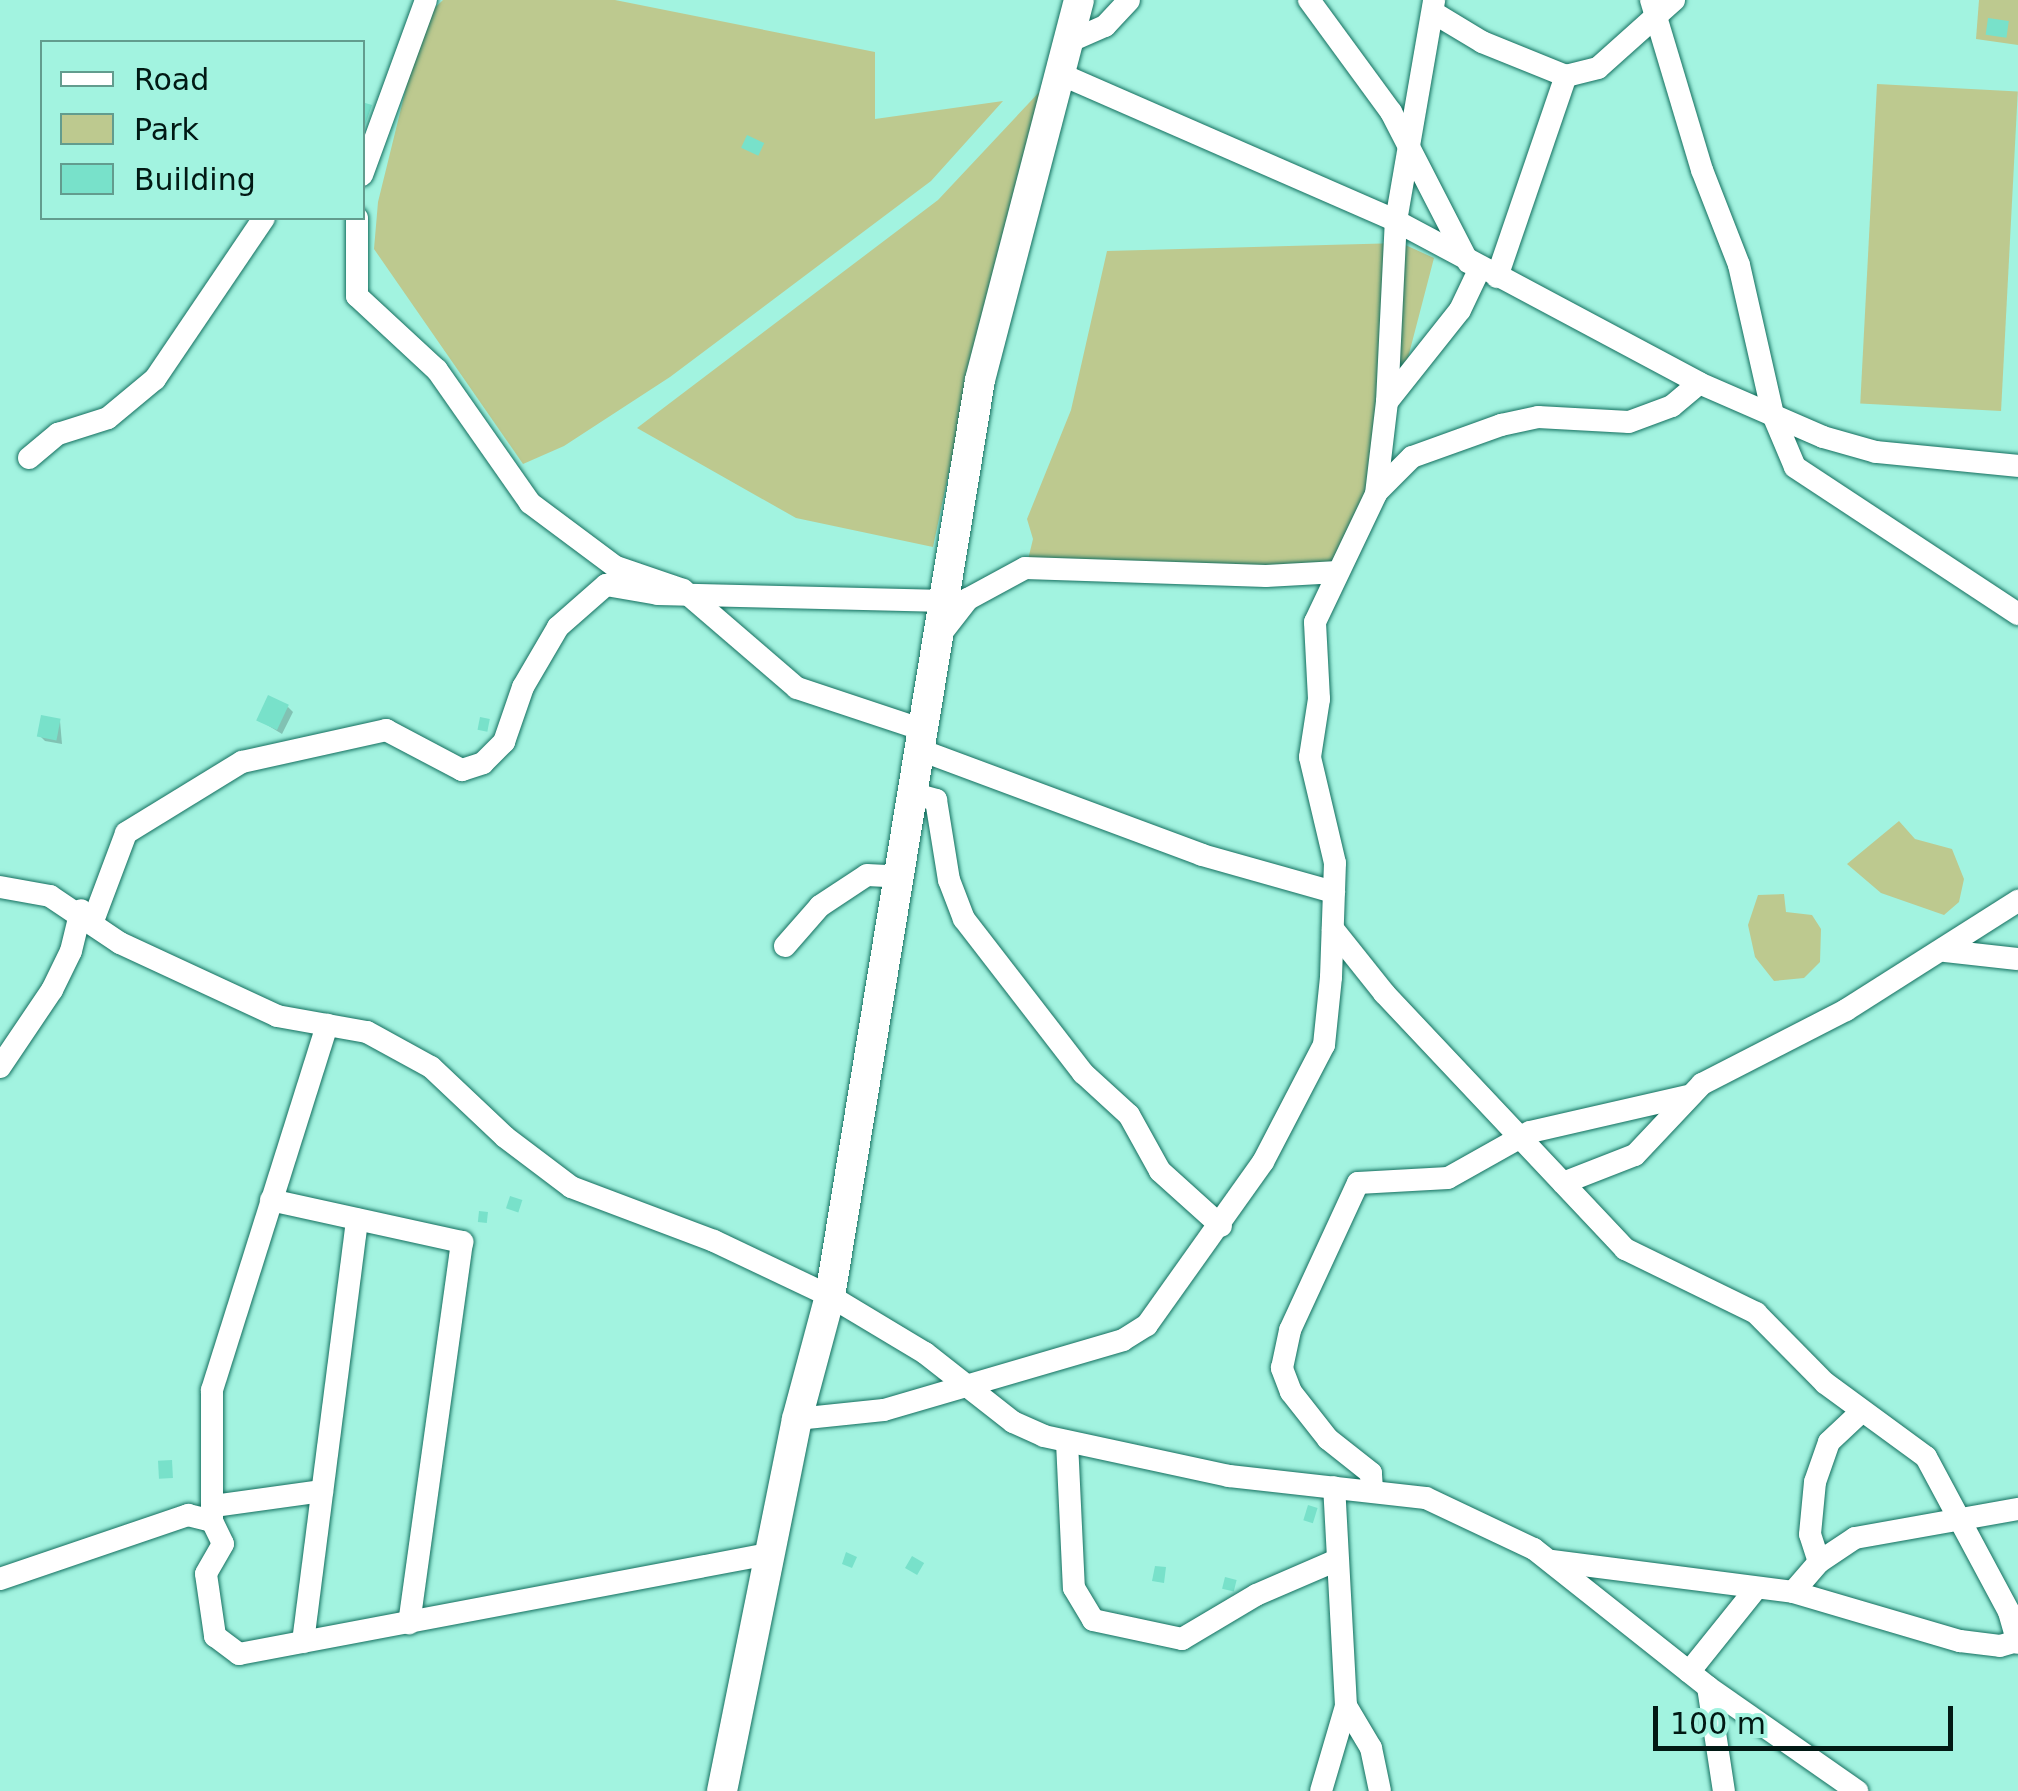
<!DOCTYPE html>
<style>
body{margin:0}
#map{position:relative;width:2018px;height:1791px;overflow:hidden;background:#a2f3e0;font-family:"DejaVu Sans",sans-serif}
div>[style]{position:absolute}
.green>*{inset:0;background:#bdc98f;transform-origin:0 0}
.shadow>*{inset:0;background:#0003}
.building>*{inset:0;background:#78e1ca;transform-origin:0 0}
.roads{filter:drop-shadow(0 0 2px #146f5f) drop-shadow(0 0 2px #146f5f)}
.street>*{height:22px;margin:-11px;padding:0 11px;transform-origin:11px;border-radius:11px;background:#fff}
.secondary>*{height:30px;margin:-15px;padding:0 15px;transform-origin:15px;border-radius:15px;background:#fff}
span{translate:-50% -50%;white-space:nowrap;text-align:center;line-height:1.15;-webkit-text-stroke:8px #a2f3e0;paint-order:stroke}
.legend{position:absolute;left:40px;top:40px;width:325px;height:180px;box-sizing:border-box;background:#a2f3e0;border:2px solid #629c8e;margin:0;padding:12px 18px;list-style:none;font-size:30px;color:#011914}
.legend li{display:flex;align-items:center;gap:20px;height:50px}
.legend b{width:50px;border:2px solid #629c8e}
.scale{position:absolute;left:1653px;top:1706px;width:300px;height:45px;box-sizing:border-box;border:5px solid #011914;border-top:0;padding-left:12px;font-size:30px;line-height:35px;white-space:nowrap;color:#011914;-webkit-text-stroke:8px #a2f3e0;paint-order:stroke}
</style>
<div id="map">
<div class="green">
<div style="clip-path:polygon(443px 0,615px 0,875px 52px,875px 119px,1003px 101px,931px 181px,670px 377px,564px 446px,523px 464px,374px 249px,378px 202px,423px 19px)"></div>
<div style="clip-path:polygon(1979px 0,2018px 0,2018px 45px,1976px 39px)"></div>
<div style="left:1877px;top:84px;width:141px;height:320px;rotate:3deg"></div>
<div style="clip-path:polygon(1044px 87px,972px 363px,933px 547px,796px 518px,637px 428px,938px 200px)"></div>
<div style="clip-path:polygon(1401px 243px,1434px 258px,1373px 492px,1332px 577px,1025px 572px,1033px 539px,1027px 519px,1071px 410px,1107px 251px)"></div>
<div style="clip-path:polygon(1899px 821px,1915px 839px,1952px 849px,1964px 879px,1959px 902px,1944px 915px,1881px 893px,1847px 864px)"></div>
<div style="clip-path:polygon(1784px 894px,1786px 912px,1812px 915px,1821px 929px,1820px 962px,1804px 978px,1774px 981px,1755px 957px,1748px 925px,1758px 895px)"></div>
</div>
<div class="shadow">
<div style="clip-path:polygon(288px 707px,293px 712px,282px 734px,259px 720px)"></div>
<div style="clip-path:polygon(60px 721px,62px 744px,45px 741px,40px 736px)"></div>
</div>
<div class="building">
<div style="left:1988px;top:18px;width:21px;height:17px;rotate:8deg"></div>
<div style="clip-path:polygon(362px 102px,372px 105px,363px 131px,362px 131px)"></div>
<div style="left:747px;top:135px;width:19px;height:14px;rotate:25deg"></div>
<div style="left:268px;top:695px;width:23px;height:28px;rotate:25deg"></div>
<div style="left:41px;top:715px;width:20px;height:22px;rotate:11deg"></div>
<div style="left:480px;top:717px;width:10px;height:13px;rotate:11deg"></div>
<div style="left:510px;top:1196px;width:13px;height:13px;rotate:18deg"></div>
<div style="left:479px;top:1211px;width:9px;height:11px;rotate:6deg"></div>
<div style="left:172px;top:1460px;width:18px;height:14px;rotate:87deg"></div>
<div style="left:1308px;top:1505px;width:10px;height:16px;rotate:17deg"></div>
<div style="clip-path:polygon(846px 1552px,857px 1557px,852px 1568px,842px 1564px)"></div>
<div style="left:912px;top:1556px;width:14px;height:14px;rotate:30deg"></div>
<div style="clip-path:polygon(1155px 1566px,1166px 1567px,1164px 1583px,1152px 1581px)"></div>
<div style="left:1225px;top:1577px;width:12px;height:12px;rotate:14deg"></div>
</div>
<div class="roads">
<div class="street">
<div style="left:1309px;top:0;width:139px;rotate:53.8deg"></div>
<div style="left:1391px;top:112px;width:169px;rotate:62.8deg"></div>
<div style="left:1651px;top:0;width:177px;rotate:73.3deg"></div>
<div style="left:1702px;top:170px;width:102px;rotate:68.7deg"></div>
<div style="left:1739px;top:265px;width:154px;rotate:77.2deg"></div>
<div style="left:1773px;top:415px;width:56px;rotate:67.1deg"></div>
<div style="left:1795px;top:467px;width:267px;rotate:33.4deg"></div>
<div style="left:1434px;top:13px;width:56px;rotate:31.1deg"></div>
<div style="left:1482px;top:42px;width:91px;rotate:22deg"></div>
<div style="left:1566px;top:76px;width:33px;rotate:-14deg"></div>
<div style="left:1598px;top:68px;width:102px;rotate:-41.8deg"></div>
<div style="left:1066px;top:43px;width:43px;rotate:-23.6deg"></div>
<div style="left:1105px;top:26px;width:35px;rotate:-47deg"></div>
<div style="left:1058px;top:73px;width:369px;rotate:23.6deg"></div>
<div style="left:1396px;top:221px;width:344px;rotate:28.1deg"></div>
<div style="left:1699px;top:383px;width:135px;rotate:23.5deg"></div>
<div style="left:1823px;top:437px;width:55px;rotate:15.8deg"></div>
<div style="left:1876px;top:452px;width:143px;rotate:5.6deg"></div>
<div style="left:362px;top:175px;width:186px;rotate:-69.9deg"></div>
<div style="left:357px;top:218px;width:78px;rotate:90deg"></div>
<div style="left:357px;top:296px;width:109px;rotate:42.8deg"></div>
<div style="left:437px;top:370px;width:162px;rotate:55deg"></div>
<div style="left:530px;top:503px;width:107px;rotate:36.7deg"></div>
<div style="left:616px;top:567px;width:71px;rotate:18.9deg"></div>
<div style="left:683px;top:590px;width:150px;rotate:40.7deg"></div>
<div style="left:797px;top:688px;width:136px;rotate:18.4deg"></div>
<div style="left:1497px;top:277px;width:213px;rotate:-71.1deg"></div>
<div style="left:1387px;top:402px;width:181px;rotate:-87.2deg"></div>
<div style="left:1396px;top:221px;width:224px;rotate:-80.2deg"></div>
<div style="left:29px;top:458px;width:38px;rotate:-40deg"></div>
<div style="left:58px;top:434px;width:52px;rotate:-17.7deg"></div>
<div style="left:108px;top:418px;width:61px;rotate:-39.7deg"></div>
<div style="left:155px;top:379px;width:194px;rotate:-55.9deg"></div>
<div style="left:1378px;top:491px;width:48px;rotate:-45deg"></div>
<div style="left:1412px;top:457px;width:95px;rotate:-19.8deg"></div>
<div style="left:1501px;top:425px;width:38px;rotate:-12deg"></div>
<div style="left:1538px;top:417px;width:91px;rotate:3.1deg"></div>
<div style="left:1629px;top:422px;width:46px;rotate:-20.4deg"></div>
<div style="left:1672px;top:406px;width:35px;rotate:-40deg"></div>
<div style="left:940px;top:635px;width:46px;rotate:-52.1deg"></div>
<div style="left:968px;top:599px;width:65px;rotate:-28.5deg"></div>
<div style="left:1025px;top:568px;width:241px;rotate:1.9deg"></div>
<div style="left:1266px;top:576px;width:72px;rotate:-3.2deg"></div>
<div style="left:923px;top:751px;width:298px;rotate:20.4deg"></div>
<div style="left:1202px;top:855px;width:137px;rotate:15.7deg"></div>
<div style="left:914px;top:794px;width:23px;rotate:15deg"></div>
<div style="left:936px;top:800px;width:81px;rotate:80.8deg"></div>
<div style="left:949px;top:880px;width:42px;rotate:69deg"></div>
<div style="left:964px;top:919px;width:195px;rotate:52.3deg"></div>
<div style="left:1083px;top:1073px;width:62px;rotate:42.4deg"></div>
<div style="left:1129px;top:1115px;width:64px;rotate:61deg"></div>
<div style="left:1160px;top:1171px;width:82px;rotate:42deg"></div>
<div style="left:0;top:887px;width:51px;rotate:10.2deg"></div>
<div style="left:50px;top:896px;width:84px;rotate:33.9deg"></div>
<div style="left:120px;top:943px;width:173px;rotate:24.9deg"></div>
<div style="left:277px;top:1016px;width:91px;rotate:10.1deg"></div>
<div style="left:367px;top:1032px;width:73px;rotate:28.7deg"></div>
<div style="left:431px;top:1067px;width:102px;rotate:43.4deg"></div>
<div style="left:505px;top:1137px;width:83px;rotate:37.1deg"></div>
<div style="left:571px;top:1187px;width:153px;rotate:20.7deg"></div>
<div style="left:714px;top:1241px;width:128px;rotate:25.4deg"></div>
<div style="left:830px;top:1296px;width:111px;rotate:31deg"></div>
<div style="left:925px;top:1353px;width:112px;rotate:38.1deg"></div>
<div style="left:1013px;top:1422px;width:34px;rotate:24deg"></div>
<div style="left:1044px;top:1436px;width:189px;rotate:12.2deg"></div>
<div style="left:1229px;top:1476px;width:198px;rotate:6.4deg"></div>
<div style="left:1426px;top:1498px;width:119px;rotate:25.3deg"></div>
<div style="left:1534px;top:1549px;width:222px;rotate:38.4deg"></div>
<div style="left:1708px;top:1687px;width:182px;rotate:34.9deg"></div>
<div style="left:93px;top:921px;width:94px;rotate:-69.4deg"></div>
<div style="left:126px;top:833px;width:136px;rotate:-31.5deg"></div>
<div style="left:242px;top:762px;width:148px;rotate:-12.5deg"></div>
<div style="left:386px;top:730px;width:86px;rotate:27.8deg"></div>
<div style="left:462px;top:770px;width:22px;rotate:-18deg"></div>
<div style="left:483px;top:763px;width:30px;rotate:-45deg"></div>
<div style="left:504px;top:742px;width:58px;rotate:-70.9deg"></div>
<div style="left:523px;top:687px;width:69px;rotate:-59.7deg"></div>
<div style="left:558px;top:627px;width:64px;rotate:-41.2deg"></div>
<div style="left:606px;top:585px;width:53px;rotate:9.8deg"></div>
<div style="left:658px;top:594px;width:287px;rotate:1.4deg"></div>
<div style="left:1333px;top:929px;width:82px;rotate:51.4deg"></div>
<div style="left:1384px;top:993px;width:352px;rotate:46.7deg"></div>
<div style="left:1625px;top:1249px;width:146px;rotate:26deg"></div>
<div style="left:1756px;top:1313px;width:98px;rotate:45.4deg"></div>
<div style="left:1825px;top:1383px;width:125px;rotate:36.2deg"></div>
<div style="left:1926px;top:1457px;width:176px;rotate:61.8deg"></div>
<div style="left:2009px;top:1612px;width:32px;rotate:74deg"></div>
<div style="left:785px;top:946px;width:53px;rotate:-48.8deg"></div>
<div style="left:820px;top:906px;width:56px;rotate:-33.4deg"></div>
<div style="left:867px;top:875px;width:34px;rotate:3deg"></div>
<div style="left:1945px;top:951px;width:73px;rotate:6.3deg"></div>
<div style="left:0;top:1067px;width:93px;rotate:-56deg"></div>
<div style="left:52px;top:990px;width:43px;rotate:-64deg"></div>
<div style="left:71px;top:951px;width:42px;rotate:-76.3deg"></div>
<div style="left:1563px;top:1183px;width:77px;rotate:-21.3deg"></div>
<div style="left:1635px;top:1155px;width:98px;rotate:-46.7deg"></div>
<div style="left:1702px;top:1084px;width:162px;rotate:-27.2deg"></div>
<div style="left:1846px;top:1010px;width:204px;rotate:-32.4deg"></div>
<div style="left:271px;top:1200px;width:196px;rotate:12.4deg"></div>
<div style="left:462px;top:1242px;width:385px;rotate:97.9deg"></div>
<div style="left:797px;top:1419px;width:87px;rotate:-5.9deg"></div>
<div style="left:884px;top:1410px;width:249px;rotate:-16.3deg"></div>
<div style="left:1123px;top:1340px;width:28px;rotate:-32deg"></div>
<div style="left:1147px;top:1325px;width:200px;rotate:-54.6deg"></div>
<div style="left:1263px;top:1162px;width:132px;rotate:-62.5deg"></div>
<div style="left:1324px;top:1045px;width:68px;rotate:-84.1deg"></div>
<div style="left:1331px;top:977px;width:114px;rotate:-88deg"></div>
<div style="left:1335px;top:863px;width:109px;rotate:-103.3deg"></div>
<div style="left:1310px;top:757px;width:59px;rotate:-81.2deg"></div>
<div style="left:1319px;top:699px;width:77px;rotate:-93deg"></div>
<div style="left:1315px;top:622px;width:142px;rotate:-64.5deg"></div>
<div style="left:1376px;top:494px;width:93px;rotate:-83.2deg"></div>
<div style="left:1387px;top:402px;width:117px;rotate:-51.6deg"></div>
<div style="left:1460px;top:310px;width:47px;rotate:-64.5deg"></div>
<div style="left:1067px;top:1442px;width:146px;rotate:87.3deg"></div>
<div style="left:1074px;top:1588px;width:37px;rotate:59deg"></div>
<div style="left:1093px;top:1620px;width:91px;rotate:12.1deg"></div>
<div style="left:1182px;top:1639px;width:86px;rotate:-30.7deg"></div>
<div style="left:1256px;top:1595px;width:88px;rotate:-23.4deg"></div>
<div style="left:1372px;top:1489px;width:16px;rotate:-94deg"></div>
<div style="left:1371px;top:1473px;width:55px;rotate:-141.7deg"></div>
<div style="left:1328px;top:1439px;width:60px;rotate:-128.2deg"></div>
<div style="left:1291px;top:1392px;width:26px;rotate:-111deg"></div>
<div style="left:1282px;top:1368px;width:39px;rotate:-78deg"></div>
<div style="left:1290px;top:1330px;width:162px;rotate:-65.2deg"></div>
<div style="left:1358px;top:1183px;width:90px;rotate:-3.2deg"></div>
<div style="left:1448px;top:1178px;width:94px;rotate:-29.3deg"></div>
<div style="left:1530px;top:1132px;width:161px;rotate:-12.9deg"></div>
<div style="left:214px;top:1506px;width:109px;rotate:-7.9deg"></div>
<div style="left:212px;top:1521px;width:131px;rotate:-90deg"></div>
<div style="left:212px;top:1390px;width:383px;rotate:-72.5deg"></div>
<div style="left:1552px;top:1561px;width:243px;rotate:7.3deg"></div>
<div style="left:1793px;top:1592px;width:174px;rotate:16.4deg"></div>
<div style="left:1960px;top:1641px;width:40px;rotate:7.1deg"></div>
<div style="left:2000px;top:1646px;width:18px;rotate:-16deg"></div>
<div style="left:1819px;top:1562px;width:29px;rotate:-108deg"></div>
<div style="left:1810px;top:1534px;width:52px;rotate:-84.5deg"></div>
<div style="left:1815px;top:1482px;width:42px;rotate:-70.7deg"></div>
<div style="left:1829px;top:1442px;width:45px;rotate:-43.2deg"></div>
<div style="left:0;top:1579px;width:199px;rotate:-18.8deg"></div>
<div style="left:188px;top:1515px;width:25px;rotate:14deg"></div>
<div style="left:212px;top:1521px;width:25px;rotate:64deg"></div>
<div style="left:223px;top:1544px;width:34px;rotate:120deg"></div>
<div style="left:206px;top:1574px;width:63px;rotate:81.7deg"></div>
<div style="left:215px;top:1636px;width:30px;rotate:37deg"></div>
<div style="left:239px;top:1654px;width:538px;rotate:-10.7deg"></div>
<div style="left:1793px;top:1592px;width:40px;rotate:-49deg"></div>
<div style="left:1819px;top:1562px;width:43px;rotate:-33.7deg"></div>
<div style="left:1855px;top:1538px;width:166px;rotate:-10.1deg"></div>
<div style="left:303px;top:1642px;width:426px;rotate:-82.7deg"></div>
<div style="left:1689px;top:1672px;width:105px;rotate:-51.2deg"></div>
<div style="left:1708px;top:1687px;width:105px;rotate:81.3deg"></div>
<div style="left:1346px;top:1706px;width:49px;rotate:59.2deg"></div>
<div style="left:1371px;top:1748px;width:44px;rotate:78.2deg"></div>
<div style="left:1321px;top:1791px;width:89px;rotate:-73.6deg"></div>
<div style="left:1346px;top:1706px;width:219px;rotate:-93.1deg"></div>
</div>
<div class="secondary">
<div style="left:722px;top:1791px;width:379px;rotate:-78.6deg"></div>
<div style="left:797px;top:1419px;width:127px;rotate:-75deg"></div>
<div style="left:830px;top:1296px;width:928px;rotate:-80.7deg"></div>
<div style="left:980px;top:380px;width:393px;rotate:-75.4deg"></div>
</div>
</div>
<ul class="legend">
<li><b style="height:12px;background:#fff"></b>Road</li>
<li><b style="height:28px;background:#bdc98f"></b>Park</li>
<li><b style="height:28px;background:#78e1ca"></b>Building</li>
</ul>
<div class="scale">100 m</div>
</div>
